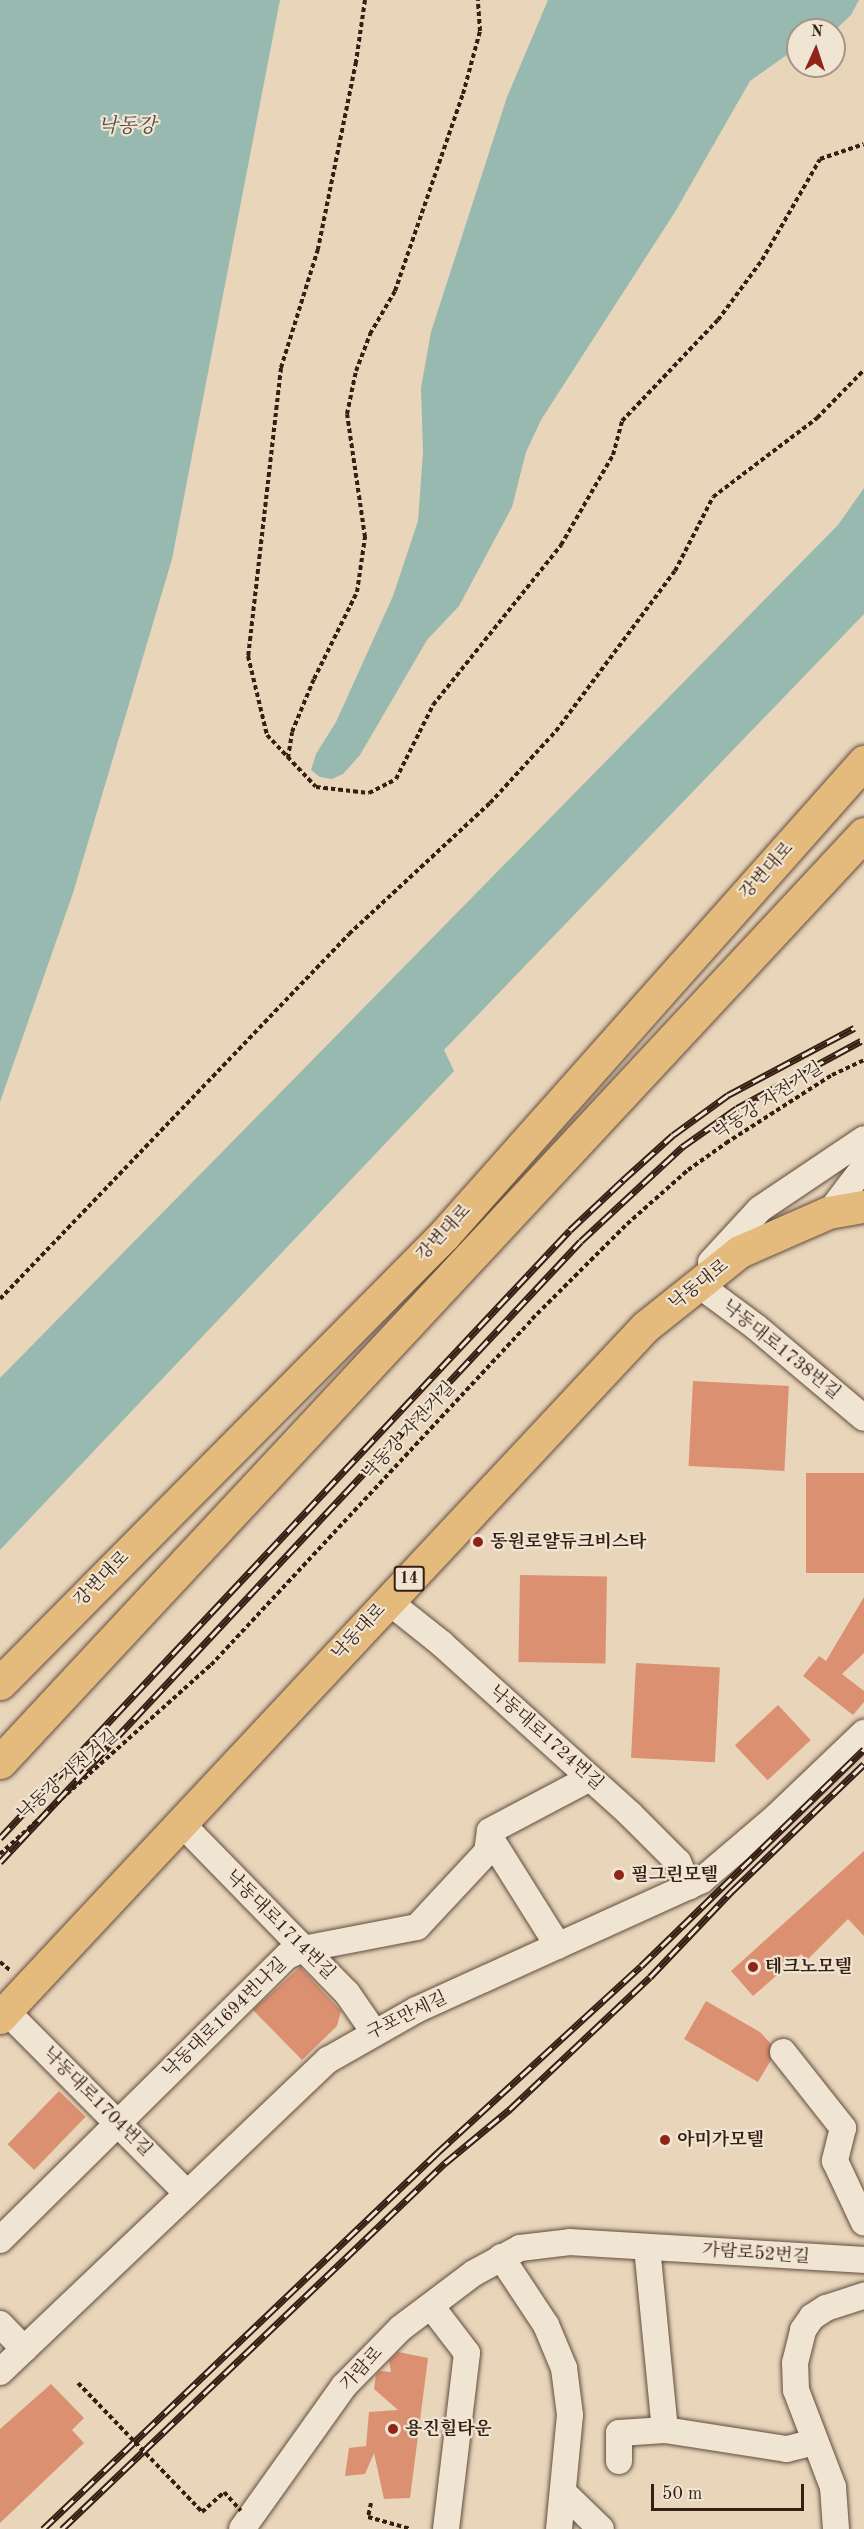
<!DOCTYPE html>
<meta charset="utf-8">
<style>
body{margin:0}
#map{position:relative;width:864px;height:2529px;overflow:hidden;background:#e8d5ba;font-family:"Old Standard TT","Noto Serif KR",serif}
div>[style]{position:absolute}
.water>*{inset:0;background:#97b9af}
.building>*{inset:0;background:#db9171;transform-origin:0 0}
.path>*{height:4px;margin-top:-2px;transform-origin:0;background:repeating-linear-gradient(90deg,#351f13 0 4.5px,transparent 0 7.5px)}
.roads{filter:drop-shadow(0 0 2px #624c3d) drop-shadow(0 0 2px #624c3d)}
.minor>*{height:26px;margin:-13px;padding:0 13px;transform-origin:13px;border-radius:13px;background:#f0e4d2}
.major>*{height:32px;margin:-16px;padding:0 16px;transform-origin:16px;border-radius:16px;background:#e4ba7d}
.highway>*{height:33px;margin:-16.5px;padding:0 16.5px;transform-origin:16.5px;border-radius:16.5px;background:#e4ba7d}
.rail>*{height:7px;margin-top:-3.5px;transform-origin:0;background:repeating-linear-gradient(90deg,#f0e4d2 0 14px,#351f13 0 28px);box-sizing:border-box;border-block:2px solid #351f13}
.path-bridge>*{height:4px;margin-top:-2px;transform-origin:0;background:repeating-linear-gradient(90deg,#351f13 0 4.5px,transparent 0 7.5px)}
.dots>*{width:16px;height:16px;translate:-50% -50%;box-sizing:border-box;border:3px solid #f0e4d2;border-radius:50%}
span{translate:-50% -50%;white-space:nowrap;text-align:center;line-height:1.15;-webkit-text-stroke:4.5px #f0e4d2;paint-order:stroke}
.shield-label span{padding:2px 4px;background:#f0e4d2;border:2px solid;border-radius:4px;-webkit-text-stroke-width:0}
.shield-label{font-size:16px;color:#351f13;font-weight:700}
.street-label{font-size:18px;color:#351f13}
.poi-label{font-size:18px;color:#351f13;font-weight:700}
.left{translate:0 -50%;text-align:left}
.water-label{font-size:20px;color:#524d42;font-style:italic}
.north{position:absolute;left:786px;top:18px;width:60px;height:60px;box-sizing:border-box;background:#f0e4d2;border:2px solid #a59586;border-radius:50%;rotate:3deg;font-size:16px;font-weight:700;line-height:24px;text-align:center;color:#351f13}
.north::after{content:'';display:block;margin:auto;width:21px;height:27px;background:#8f2418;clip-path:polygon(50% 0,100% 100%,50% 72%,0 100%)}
.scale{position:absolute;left:651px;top:2484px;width:153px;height:27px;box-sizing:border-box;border:3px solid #351f13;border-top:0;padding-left:8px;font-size:18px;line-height:21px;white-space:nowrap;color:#351f13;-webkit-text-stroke:4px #f0e4d2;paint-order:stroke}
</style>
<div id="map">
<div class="water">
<div style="clip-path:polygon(0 0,280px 0,172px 559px,73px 893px,0 1102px)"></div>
<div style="clip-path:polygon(548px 0,859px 0,851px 15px,834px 31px,798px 30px,798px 47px,750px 81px,675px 212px,541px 420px,526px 452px,512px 507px,459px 606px,427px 640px,360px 755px,343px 774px,332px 779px,320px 777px,311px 770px,316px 754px,336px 722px,393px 596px,418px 521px,423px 452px,421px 388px,431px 332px,507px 97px)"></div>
<div style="clip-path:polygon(864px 488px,864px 614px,444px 1050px,454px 1071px,0 1550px,0 1378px,838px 525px)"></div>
</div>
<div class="building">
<div style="left:693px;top:1381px;width:96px;height:85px;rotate:3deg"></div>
<div style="left:806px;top:1473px;width:58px;height:100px"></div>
<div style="left:520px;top:1575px;width:87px;height:87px;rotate:1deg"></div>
<div style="clip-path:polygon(864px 1597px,864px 1653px,842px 1674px,864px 1691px,864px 1702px,853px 1715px,803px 1676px,819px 1656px,826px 1661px)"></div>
<div style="left:636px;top:1663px;width:84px;height:95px;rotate:3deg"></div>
<div style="left:778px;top:1705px;width:48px;height:59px;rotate:47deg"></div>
<div style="clip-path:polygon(864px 1851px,864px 1936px,848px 1919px,807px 1960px,801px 1954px,753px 1996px,731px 1971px)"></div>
<div style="clip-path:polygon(300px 1967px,341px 2011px,337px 2026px,302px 2060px,253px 2010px)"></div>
<div style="clip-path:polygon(706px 2001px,760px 2032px,771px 2044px,771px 2060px,758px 2082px,684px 2039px)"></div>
<div style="left:59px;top:2091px;width:37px;height:74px;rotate:44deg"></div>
<div style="clip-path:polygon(398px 2352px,428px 2358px,410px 2498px,384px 2499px,374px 2453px,365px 2474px,345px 2476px,349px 2448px,366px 2446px,369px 2412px,398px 2410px,374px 2389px,376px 2375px,380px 2371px,391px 2372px,389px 2361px)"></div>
<div style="clip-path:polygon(51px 2384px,84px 2418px,72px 2430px,84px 2443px,0 2523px,0 2429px)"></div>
</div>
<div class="path">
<div style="left:365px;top:0;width:63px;rotate:98.3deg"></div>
<div style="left:356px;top:62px;width:191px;rotate:101.5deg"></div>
<div style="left:318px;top:249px;width:125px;rotate:107.3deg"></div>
<div style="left:281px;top:368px;width:290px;rotate:96.5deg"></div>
<div style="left:248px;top:656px;width:81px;rotate:76.5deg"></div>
<div style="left:267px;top:735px;width:71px;rotate:46.7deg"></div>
<div style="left:316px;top:787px;width:53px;rotate:6.5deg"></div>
<div style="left:369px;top:793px;width:30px;rotate:-27deg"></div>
<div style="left:396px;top:779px;width:83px;rotate:-63.4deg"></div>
<div style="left:433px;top:705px;width:205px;rotate:-51.3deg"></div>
<div style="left:561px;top:545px;width:104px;rotate:-60deg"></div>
<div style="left:613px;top:455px;width:35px;rotate:-75deg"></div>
<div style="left:622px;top:421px;width:139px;rotate:-46.5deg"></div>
<div style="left:718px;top:320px;width:74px;rotate:-53.7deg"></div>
<div style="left:762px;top:260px;width:116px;rotate:-60.1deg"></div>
<div style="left:820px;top:159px;width:46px;rotate:-18.8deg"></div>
<div style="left:288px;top:758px;width:26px;rotate:-81deg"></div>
<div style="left:292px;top:732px;width:57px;rotate:-67.5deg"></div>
<div style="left:314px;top:679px;width:97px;rotate:-63.7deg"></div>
<div style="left:357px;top:592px;width:56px;rotate:-81.7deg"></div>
<div style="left:365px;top:537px;width:124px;rotate:-98.3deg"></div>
<div style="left:347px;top:414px;width:44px;rotate:-78.2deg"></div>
<div style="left:356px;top:371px;width:40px;rotate:-69deg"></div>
<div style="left:370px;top:334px;width:50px;rotate:-59.8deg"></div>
<div style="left:395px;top:291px;width:208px;rotate:-71deg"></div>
<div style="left:463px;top:94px;width:65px;rotate:-74.9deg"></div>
<div style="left:480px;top:31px;width:31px;rotate:-94deg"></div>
<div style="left:0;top:1299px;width:505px;rotate:-46.28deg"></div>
<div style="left:349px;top:934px;width:192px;rotate:-42.9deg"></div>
<div style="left:490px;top:803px;width:98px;rotate:-47.5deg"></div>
<div style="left:556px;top:731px;width:199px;rotate:-53.4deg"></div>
<div style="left:675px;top:571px;width:83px;rotate:-62.8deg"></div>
<div style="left:713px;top:497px;width:131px;rotate:-37.2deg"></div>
<div style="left:817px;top:418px;width:67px;rotate:-45.6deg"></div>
<div style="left:0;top:1854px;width:283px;rotate:-41.9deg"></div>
<div style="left:211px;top:1665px;width:472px;rotate:-47.1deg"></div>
<div style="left:532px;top:1319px;width:134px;rotate:-45deg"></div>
<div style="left:627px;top:1224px;width:81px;rotate:-41.5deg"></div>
<div style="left:688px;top:1170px;width:47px;rotate:-35.4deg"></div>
<div style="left:726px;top:1143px;width:126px;rotate:-32.7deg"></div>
<div style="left:832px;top:1075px;width:35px;rotate:-25deg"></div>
<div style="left:0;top:1962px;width:13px;rotate:39deg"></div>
<div style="left:371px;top:2503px;width:14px;rotate:102deg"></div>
<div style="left:368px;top:2517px;width:45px;rotate:15.6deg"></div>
</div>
<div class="roads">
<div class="minor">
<div style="left:829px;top:1213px;width:58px;rotate:-52.7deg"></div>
<div style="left:711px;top:1262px;width:72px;rotate:-47.2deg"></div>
<div style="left:760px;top:1209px;width:125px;rotate:-33.9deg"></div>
<div style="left:698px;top:1284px;width:72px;rotate:36.6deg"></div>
<div style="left:756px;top:1327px;width:141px;rotate:40.1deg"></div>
<div style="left:388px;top:1601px;width:69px;rotate:38.5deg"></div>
<div style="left:442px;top:1644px;width:253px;rotate:42.1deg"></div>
<div style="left:630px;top:1814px;width:68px;rotate:45deg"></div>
<div style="left:678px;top:1862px;width:27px;rotate:66deg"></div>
<div style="left:181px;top:1823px;width:238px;rotate:45.7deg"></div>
<div style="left:347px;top:1993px;width:47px;rotate:55.3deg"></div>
<div style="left:491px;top:1839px;width:126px;rotate:57.9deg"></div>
<div style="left:6px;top:2011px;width:257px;rotate:45.2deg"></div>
<div style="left:783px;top:2052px;width:97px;rotate:51.7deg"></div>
<div style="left:843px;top:2128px;width:34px;rotate:104deg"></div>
<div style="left:835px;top:2161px;width:68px;rotate:64.9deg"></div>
<div style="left:0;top:2240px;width:404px;rotate:-44.7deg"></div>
<div style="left:287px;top:1956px;width:17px;rotate:-24deg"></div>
<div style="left:303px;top:1949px;width:116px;rotate:-10.9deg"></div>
<div style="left:417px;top:1927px;width:103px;rotate:-47deg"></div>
<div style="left:487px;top:1852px;width:21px;rotate:-82deg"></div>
<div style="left:490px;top:1831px;width:113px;rotate:-27.9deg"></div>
<div style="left:647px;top:2247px;width:184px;rotate:84.4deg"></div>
<div style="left:501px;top:2257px;width:82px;rotate:56.5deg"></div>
<div style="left:546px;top:2325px;width:47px;rotate:67.3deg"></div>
<div style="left:564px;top:2368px;width:47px;rotate:82.7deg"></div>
<div style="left:570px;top:2415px;width:115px;rotate:95.5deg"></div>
<div style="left:431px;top:2306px;width:59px;rotate:52.5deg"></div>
<div style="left:467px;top:2353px;width:177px;rotate:96.8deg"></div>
<div style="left:0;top:2324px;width:35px;rotate:46deg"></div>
<div style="left:0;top:2372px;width:453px;rotate:-43.6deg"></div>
<div style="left:328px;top:2060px;width:101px;rotate:-29.6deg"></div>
<div style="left:416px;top:2010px;width:314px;rotate:-24.4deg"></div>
<div style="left:702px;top:1880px;width:97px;rotate:-40.4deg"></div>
<div style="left:776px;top:1817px;width:122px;rotate:-43.7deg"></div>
<div style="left:619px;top:2461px;width:28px;rotate:-90deg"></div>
<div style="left:619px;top:2433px;width:46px;rotate:-3.7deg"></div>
<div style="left:665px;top:2430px;width:123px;rotate:8.9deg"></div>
<div style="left:787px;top:2449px;width:29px;rotate:-14deg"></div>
<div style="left:565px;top:2494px;width:50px;rotate:44.2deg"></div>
<div style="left:242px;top:2529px;width:176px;rotate:-54.5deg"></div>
<div style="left:344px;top:2386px;width:81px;rotate:-45.5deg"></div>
<div style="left:401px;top:2328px;width:91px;rotate:-37deg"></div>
<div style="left:474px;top:2273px;width:52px;rotate:-28.5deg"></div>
<div style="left:520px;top:2248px;width:50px;rotate:-6.8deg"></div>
<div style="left:570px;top:2242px;width:295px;rotate:3.5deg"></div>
<div style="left:836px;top:2529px;width:42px;rotate:-94.1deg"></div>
<div style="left:833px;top:2487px;width:104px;rotate:-110.9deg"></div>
<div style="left:796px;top:2390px;width:27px;rotate:-92deg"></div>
<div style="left:795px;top:2363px;width:34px;rotate:-76deg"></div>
<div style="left:803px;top:2330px;width:16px;rotate:-55deg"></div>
<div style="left:812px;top:2317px;width:17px;rotate:-33deg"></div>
<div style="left:826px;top:2308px;width:40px;rotate:-18deg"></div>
</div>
<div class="major">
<div style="left:0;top:2018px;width:946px;rotate:-46.93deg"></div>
<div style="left:646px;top:1327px;width:120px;rotate:-38.6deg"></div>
<div style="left:740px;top:1252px;width:97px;rotate:-23.7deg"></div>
<div style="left:829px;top:1213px;width:36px;rotate:-10deg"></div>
</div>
<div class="highway">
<div style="left:0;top:1683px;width:631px;rotate:-45.26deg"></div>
<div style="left:444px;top:1235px;width:633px;rotate:-48.4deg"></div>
<div style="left:0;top:1762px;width:1268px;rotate:-47.05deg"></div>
</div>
</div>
<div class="rail">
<div style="left:0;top:1838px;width:833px;rotate:-46.85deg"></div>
<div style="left:570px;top:1230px;width:73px;rotate:-43.3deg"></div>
<div style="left:623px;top:1180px;width:67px;rotate:-42deg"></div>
<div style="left:673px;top:1135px;width:68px;rotate:-36deg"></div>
<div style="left:728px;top:1095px;width:143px;rotate:-28deg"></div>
<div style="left:0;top:1862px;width:850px;rotate:-46.91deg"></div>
<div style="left:581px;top:1241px;width:138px;rotate:-42.9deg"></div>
<div style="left:682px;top:1147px;width:67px;rotate:-35.3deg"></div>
<div style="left:737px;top:1108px;width:141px;rotate:-28.4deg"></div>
<div style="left:43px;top:2529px;width:546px;rotate:-43.66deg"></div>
<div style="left:438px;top:2152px;width:275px;rotate:-42.5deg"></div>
<div style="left:641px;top:1966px;width:311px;rotate:-44.2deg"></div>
<div style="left:62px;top:2529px;width:530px;rotate:-43.7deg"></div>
<div style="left:445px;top:2163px;width:85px;rotate:-39.7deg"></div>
<div style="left:510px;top:2109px;width:192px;rotate:-43.3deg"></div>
<div style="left:650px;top:1977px;width:119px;rotate:-46.4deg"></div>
<div style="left:732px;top:1891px;width:183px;rotate:-43.9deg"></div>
</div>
<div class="path-bridge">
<div style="left:78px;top:2383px;width:179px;rotate:46.1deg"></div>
<div style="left:202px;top:2512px;width:30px;rotate:-42deg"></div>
<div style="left:224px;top:2492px;width:25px;rotate:48deg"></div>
</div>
<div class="dots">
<div style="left:478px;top:1542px;background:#8f2418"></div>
<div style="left:619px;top:1875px;background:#8f2418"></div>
<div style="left:753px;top:1967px;background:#8f2418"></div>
<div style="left:665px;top:2140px;background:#8f2418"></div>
<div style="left:393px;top:2429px;background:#8f2418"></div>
</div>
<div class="shield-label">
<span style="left:409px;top:1579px">14</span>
</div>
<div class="street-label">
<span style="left:767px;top:871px;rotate:-48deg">강변대로</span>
<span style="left:768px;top:1101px;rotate:-33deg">낙동강 자전거길</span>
<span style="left:444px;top:1233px;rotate:-47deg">강변대로</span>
<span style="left:699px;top:1285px;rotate:-38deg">낙동대로</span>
<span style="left:781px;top:1350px;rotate:39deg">낙동대로1738번길</span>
<span style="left:409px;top:1431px;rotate:-47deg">낙동강 자전거길</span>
<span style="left:102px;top:1579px;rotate:-45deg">강변대로</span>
<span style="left:359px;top:1632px;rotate:-47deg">낙동대로</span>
<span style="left:546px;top:1738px;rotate:42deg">낙동대로1724번길</span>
<span style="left:68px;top:1775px;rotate:-41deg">낙동강 자전거길</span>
<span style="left:280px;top:1925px;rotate:45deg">낙동대로1714번길</span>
<span style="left:407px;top:2016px;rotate:-26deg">구포만세길</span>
<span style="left:225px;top:2018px;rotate:-44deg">낙동대로1694번나길</span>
<span style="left:97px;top:2102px;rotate:45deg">낙동대로1704번길</span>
<span style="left:756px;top:2254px;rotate:4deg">가람로52번길</span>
<span style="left:362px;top:2369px;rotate:-47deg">가람로</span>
</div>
<div class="poi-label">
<span class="left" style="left:490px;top:1542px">동원로얄듀크비스타</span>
<span class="left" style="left:631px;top:1875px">필그린모텔</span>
<span class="left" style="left:765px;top:1967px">테크노모텔</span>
<span class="left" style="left:677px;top:2140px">아미가모텔</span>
<span class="left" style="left:405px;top:2429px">용진힐타운</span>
</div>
<div class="water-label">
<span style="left:127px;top:127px">낙동강</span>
</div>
<div class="north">N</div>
<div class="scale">50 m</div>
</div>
